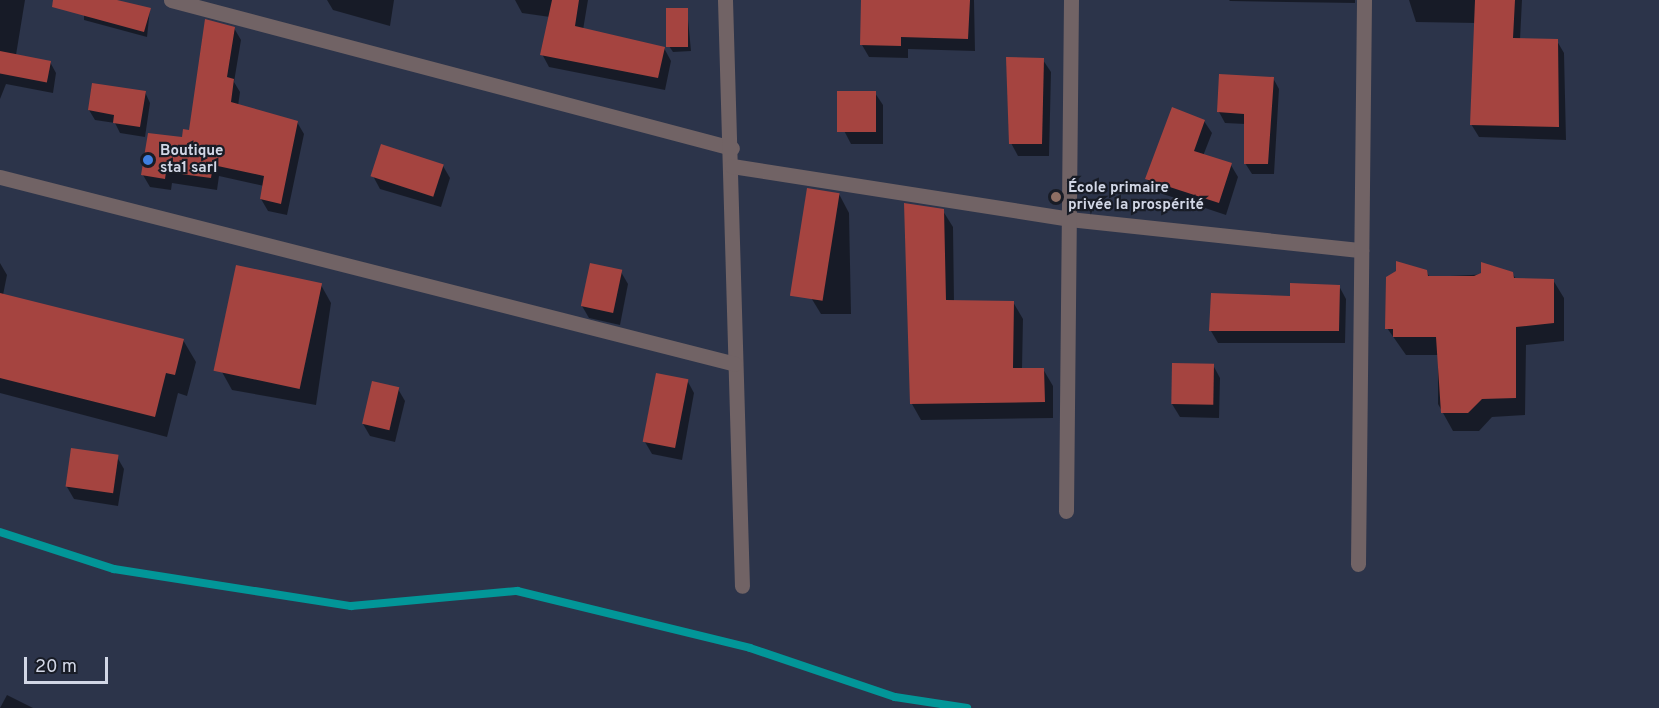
<!DOCTYPE html>
<meta charset="utf-8">
<style>
body{margin:0}
#map{position:relative;width:1659px;height:708px;overflow:hidden;background:#2c344a;font-family:Overpass,sans-serif}
div>[style]{position:absolute}
.shadow>*{inset:0;background:#0007}
.stream>*{height:8px;margin:-4px;padding:0 4px;transform-origin:4px;border-radius:4px;background:#029698}
.building>*{inset:0;background:#a54440;transform-origin:0 0}
.minor>*{height:15px;margin:-7.5px;padding:0 7.5px;transform-origin:7.5px;border-radius:7.5px;background:#716365}
.dots>*{width:16px;height:16px;translate:-50% -50%;box-sizing:border-box;border:3px solid #181c26;border-radius:50%}
span{translate:-50% -50%;white-space:nowrap;text-align:center;line-height:1.15;-webkit-text-stroke:4.5px #181c26;paint-order:stroke}
.poi-label{font-size:15px;color:#d2d7e6;font-weight:700}
.left{translate:0 -50%;text-align:left}
.scale{position:absolute;left:24px;top:657px;width:84px;height:27px;box-sizing:border-box;border:3px solid #d2d7e6;border-top:0;padding-left:8px;font-size:18px;line-height:21px;white-space:nowrap;color:#d2d7e6;-webkit-text-stroke:4px #181c26;paint-order:stroke}
</style>
<div id="map">
<div class="shadow">
<div style="clip-path:polygon(0 0,25px 0,16px 55px,50px 62px,56px 73px,53px 93px,6px 84px,0 99px)"></div>
<div style="clip-path:polygon(84px 0,150px 9px,147px 37px,84px 20px)"></div>
<div style="clip-path:polygon(327px 0,394px 0,390px 26px,333px 10px)"></div>
<div style="clip-path:polygon(515px 0,588px 0,583px 30px,664px 48px,671px 61px,665px 90px,549px 67px,542px 54px,550px 17px,522px 13px)"></div>
<div style="clip-path:polygon(862px 0,974px 0,975px 51px,908px 49px,908px 58px,869px 57px,862px 45px)"></div>
<div style="clip-path:polygon(1229px 0,1355px 0,1355px 3px,1230px 1px)"></div>
<div style="clip-path:polygon(1409px 0,1522px 0,1520px 40px,1557px 41px,1564px 53px,1566px 140px,1479px 137px,1471px 124px,1476px 23px,1416px 22px)"></div>
<div style="clip-path:polygon(687px 9px,691px 51px,673px 52px,669px 46px)"></div>
<div style="clip-path:polygon(234px 28px,241px 40px,234px 82px,240px 92px,238px 106px,297px 122px,304px 134px,287px 215px,268px 211px,261px 199px,264px 186px,219px 176px,217px 190px,172px 183px,171px 190px,150px 187px,143px 175px,190px 132px)"></div>
<div style="clip-path:polygon(1043px 60px,1051px 72px,1049px 156px,1018px 156px,1011px 143px)"></div>
<div style="clip-path:polygon(1273px 78px,1279px 89px,1274px 174px,1252px 174px,1245px 163px,1245px 124px,1225px 123px,1219px 112px)"></div>
<div style="clip-path:polygon(145px 92px,150px 103px,145px 137px,120px 133px,115px 123px,95px 120px,89px 110px)"></div>
<div style="clip-path:polygon(839px 93px,875px 93px,883px 105px,883px 144px,851px 144px,839px 121px)"></div>
<div style="clip-path:polygon(1204px 121px,1212px 133px,1203px 156px,1231px 165px,1238px 177px,1226px 215px,1154px 191px,1147px 179px)"></div>
<div style="clip-path:polygon(443px 166px,450px 178px,441px 207px,380px 189px,373px 176px)"></div>
<div style="clip-path:polygon(839px 194px,849px 213px,851px 314px,821px 314px,810px 296px)"></div>
<div style="clip-path:polygon(943px 211px,953px 227px,954px 301px,1013px 302px,1023px 319px,1022px 369px,1043px 369px,1053px 386px,1053px 418px,921px 420px,912px 404px)"></div>
<div style="clip-path:polygon(0 263px,7px 275px,3px 295px,183px 340px,196px 362px,187px 396px,178px 393px,167px 437px,0 393px)"></div>
<div style="clip-path:polygon(621px 272px,628px 284px,620px 325px,589px 318px,582px 306px)"></div>
<div style="clip-path:polygon(1426px 272px,1430px 277px,1512px 273px,1516px 279px,1553px 280px,1564px 298px,1564px 341px,1526px 345px,1525px 415px,1492px 417px,1479px 431px,1453px 431px,1438px 404px,1438px 355px,1406px 355px,1387px 328px)"></div>
<div style="clip-path:polygon(321px 285px,331px 303px,316px 405px,232px 390px,222px 372px)"></div>
<div style="clip-path:polygon(1339px 286px,1346px 299px,1345px 343px,1218px 343px,1211px 331px,1291px 297px)"></div>
<div style="clip-path:polygon(1213px 365px,1220px 378px,1219px 418px,1180px 417px,1172px 404px)"></div>
<div style="clip-path:polygon(687px 380px,694px 393px,682px 460px,652px 454px,645px 442px)"></div>
<div style="clip-path:polygon(398px 389px,405px 401px,395px 442px,370px 436px,363px 424px)"></div>
<div style="clip-path:polygon(117px 457px,124px 469px,118px 506px,74px 499px,67px 487px)"></div>
<div style="clip-path:polygon(7px 695px,33px 708px,0 708px)"></div>
</div>
<div class="stream">
<div style="left:0;top:532px;width:120px;rotate:18deg"></div>
<div style="left:114px;top:569px;width:240px;rotate:8.9deg"></div>
<div style="left:351px;top:606px;width:167px;rotate:-5.2deg"></div>
<div style="left:517px;top:591px;width:240px;rotate:13.7deg"></div>
<div style="left:750px;top:648px;width:153px;rotate:18.7deg"></div>
<div style="left:895px;top:697px;width:73px;rotate:8.7deg"></div>
</div>
<div class="building">
<div style="clip-path:polygon(53px 0,117px 0,151px 8px,144px 32px,52px 7px)"></div>
<div style="clip-path:polygon(552px 0,579px 0,575px 26px,665px 47px,658px 78px,540px 55px)"></div>
<div style="clip-path:polygon(861px 0,970px 0,968px 39px,901px 37px,901px 46px,860px 45px)"></div>
<div style="clip-path:polygon(1475px 0,1515px 0,1513px 38px,1558px 39px,1559px 127px,1470px 125px)"></div>
<div style="left:666px;top:8px;width:22px;height:39px"></div>
<div style="clip-path:polygon(205px 19px,235px 27px,227px 77px,234px 79px,231px 102px,298px 121px,281px 204px,260px 199px,264px 176px,213px 165px,211px 178px,166px 172px,165px 179px,141px 175px,148px 133px,182px 137px,183px 129px,189px 130px)"></div>
<div style="left:0;top:51px;width:52px;height:22px;rotate:11deg"></div>
<div style="clip-path:polygon(1006px 57px,1044px 58px,1042px 144px,1009px 144px)"></div>
<div style="clip-path:polygon(1219px 74px,1274px 77px,1268px 164px,1244px 164px,1244px 114px,1217px 112px)"></div>
<div style="clip-path:polygon(92px 83px,146px 91px,140px 127px,113px 123px,114px 115px,88px 110px)"></div>
<div style="left:837px;top:91px;width:39px;height:41px"></div>
<div style="clip-path:polygon(1172px 107px,1205px 120px,1194px 151px,1232px 163px,1219px 203px,1145px 179px)"></div>
<div style="left:381px;top:144px;width:66px;height:34px;rotate:18deg"></div>
<div style="left:807px;top:188px;width:33px;height:109px;rotate:9deg"></div>
<div style="clip-path:polygon(904px 203px,944px 209px,946px 300px,1014px 301px,1013px 368px,1044px 368px,1045px 402px,910px 404px)"></div>
<div style="clip-path:polygon(1396px 261px,1427px 270px,1428px 276px,1474px 276px,1481px 273px,1481px 262px,1513px 272px,1514px 278px,1554px 279px,1554px 323px,1516px 327px,1516px 398px,1482px 399px,1468px 413px,1441px 413px,1436px 337px,1393px 337px,1393px 329px,1385px 329px,1386px 277px,1396px 271px)"></div>
<div style="left:590px;top:263px;width:33px;height:44px;rotate:12deg"></div>
<div style="left:236px;top:265px;width:88px;height:108px;rotate:12deg"></div>
<div style="clip-path:polygon(1290px 283px,1340px 285px,1339px 331px,1209px 331px,1211px 293px,1290px 296px)"></div>
<div style="clip-path:polygon(0 293px,184px 339px,175px 375px,166px 373px,155px 417px,0 378px)"></div>
<div style="left:1172px;top:363px;width:42px;height:41px;rotate:1deg"></div>
<div style="left:656px;top:373px;width:33px;height:70px;rotate:11deg"></div>
<div style="left:372px;top:381px;width:28px;height:44px;rotate:13deg"></div>
<div style="left:71px;top:448px;width:48px;height:39px;rotate:8deg"></div>
</div>
<div class="minor">
<div style="left:171px;top:0;width:580px;rotate:14.78deg"></div>
<div style="left:725px;top:0;width:586px;rotate:88.34deg"></div>
<div style="left:732px;top:166px;width:341px;rotate:8.9deg"></div>
<div style="left:1069px;top:219px;width:294px;rotate:6.1deg"></div>
<div style="left:0;top:177px;width:758px;rotate:14.27deg"></div>
<div style="left:1066px;top:511px;width:511px;rotate:-89.44deg"></div>
<div style="left:1358px;top:564px;width:564px;rotate:-89.39deg"></div>
</div>
<div class="dots">
<div style="left:148px;top:160px;background:#3f7fe0"></div>
<div style="left:1056px;top:197px;background:#8d6e63"></div>
</div>
<div class="poi-label">
<span class="left" style="left:160px;top:160px">Boutique<br>sta1 sarl</span>
<span class="left" style="left:1068px;top:197px">École primaire<br>privée la prospérité</span>
</div>
<div class="scale">20 m</div>
</div>
